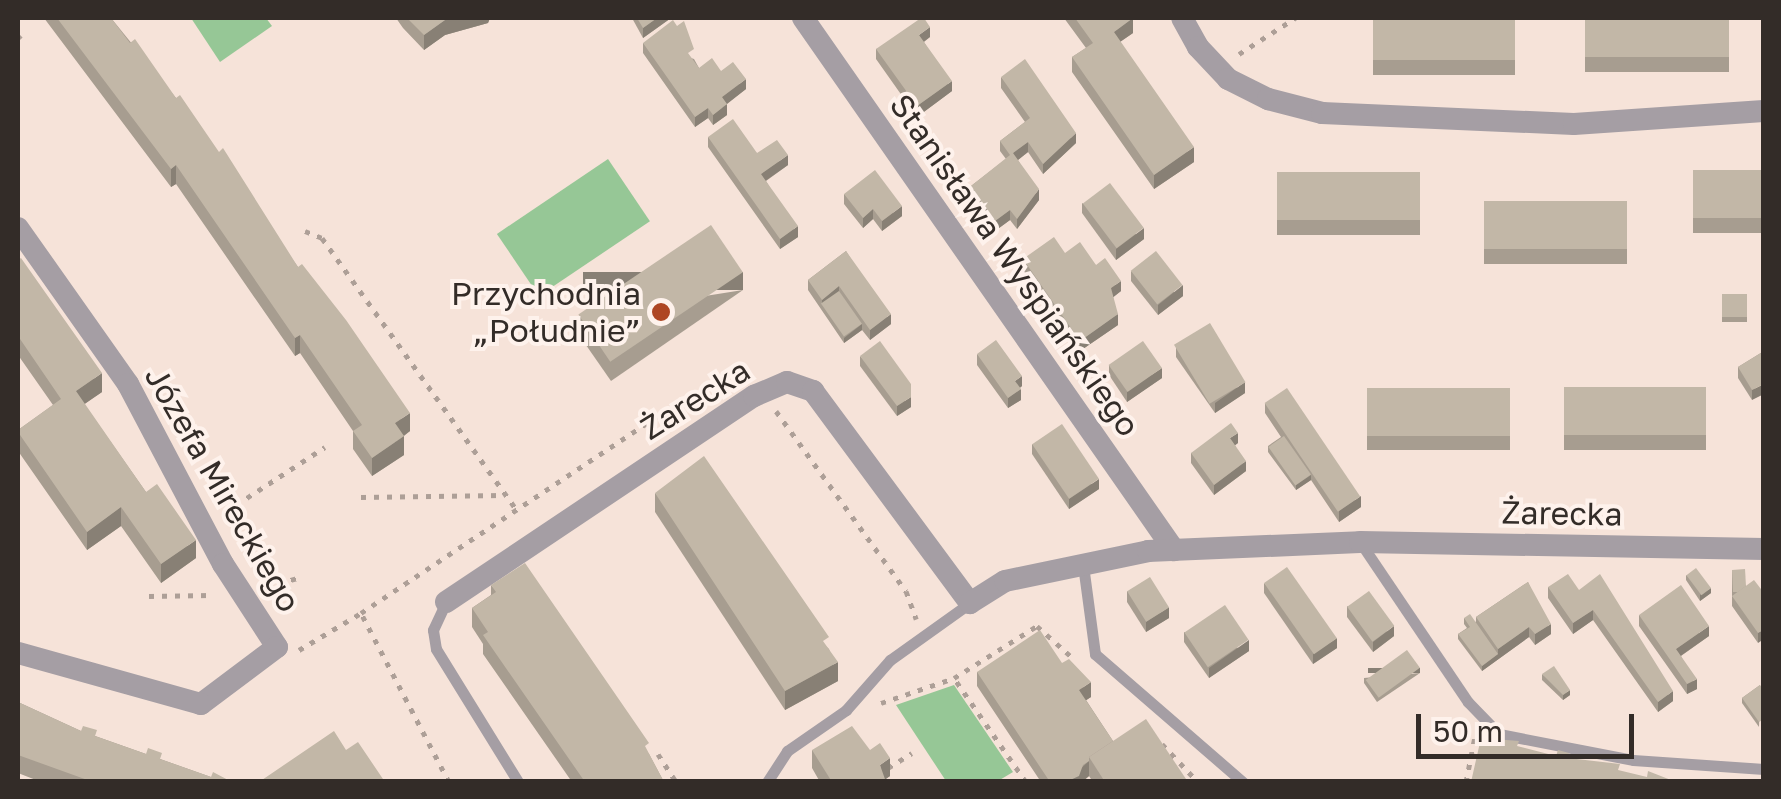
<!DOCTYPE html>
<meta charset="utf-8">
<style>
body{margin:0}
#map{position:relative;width:1781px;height:799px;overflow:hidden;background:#f6e3d9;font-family:"Golos Text",sans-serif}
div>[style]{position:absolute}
.green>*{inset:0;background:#96c796;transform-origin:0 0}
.path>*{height:5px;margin-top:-2.5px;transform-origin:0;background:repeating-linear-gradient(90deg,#ad9f97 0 5px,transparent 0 13px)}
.service>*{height:11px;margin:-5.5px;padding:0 5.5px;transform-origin:5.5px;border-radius:5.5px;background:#a59ea4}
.minor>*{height:22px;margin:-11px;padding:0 11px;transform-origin:11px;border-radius:11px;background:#a59ea4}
.wall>*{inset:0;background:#a79d90;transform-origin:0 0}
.shaded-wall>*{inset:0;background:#888075;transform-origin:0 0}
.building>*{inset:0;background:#c2b7a7;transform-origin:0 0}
.dots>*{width:28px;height:28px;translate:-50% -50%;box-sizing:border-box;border:5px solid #fef2ec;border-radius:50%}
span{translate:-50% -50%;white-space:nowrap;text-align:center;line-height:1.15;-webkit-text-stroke:8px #fef2ec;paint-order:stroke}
.street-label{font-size:32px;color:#332c28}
.poi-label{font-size:32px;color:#332c28}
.right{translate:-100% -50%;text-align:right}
.frame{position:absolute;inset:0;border:20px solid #332c28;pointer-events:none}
.scale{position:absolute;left:1416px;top:714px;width:218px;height:45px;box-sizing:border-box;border:5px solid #332c28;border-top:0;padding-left:12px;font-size:30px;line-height:35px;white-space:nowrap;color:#332c28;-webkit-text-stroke:8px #fef2ec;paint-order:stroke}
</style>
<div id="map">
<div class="green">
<div style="clip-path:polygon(191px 18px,266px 18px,272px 26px,220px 62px)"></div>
<div style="left:608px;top:159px;width:75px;height:134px;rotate:56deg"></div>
<div style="clip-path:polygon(954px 685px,1013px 772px,998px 781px,946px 781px,896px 705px)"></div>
</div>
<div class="path">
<div style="left:18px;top:38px;width:4px;rotate:-45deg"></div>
<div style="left:1239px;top:54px;width:67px;rotate:-32.7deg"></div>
<div style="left:305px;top:231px;width:18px;rotate:22deg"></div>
<div style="left:322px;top:238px;width:332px;rotate:54.4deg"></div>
<div style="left:776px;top:411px;width:222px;rotate:54.2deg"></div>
<div style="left:906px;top:591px;width:30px;rotate:70deg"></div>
<div style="left:361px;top:497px;width:142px;rotate:-0.8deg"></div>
<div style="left:225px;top:512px;width:119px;rotate:-33deg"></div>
<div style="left:266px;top:587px;width:35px;rotate:-16deg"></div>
<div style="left:149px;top:596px;width:62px;rotate:-0.9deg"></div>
<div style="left:299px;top:650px;width:72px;rotate:-30.8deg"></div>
<div style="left:881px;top:703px;width:77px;rotate:-18.9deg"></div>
<div style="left:1162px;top:744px;width:52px;rotate:46.5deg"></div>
<div style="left:658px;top:754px;width:33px;rotate:57deg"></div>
<div style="left:888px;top:768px;width:28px;rotate:-32deg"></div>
<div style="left:449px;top:782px;width:191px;rotate:-117.5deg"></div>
<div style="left:361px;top:613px;width:366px;rotate:-33.6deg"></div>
<div style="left:666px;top:410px;width:53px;rotate:-23.2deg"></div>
<div style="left:1026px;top:782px;width:126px;rotate:-124.7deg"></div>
<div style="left:954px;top:678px;width:98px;rotate:-32.1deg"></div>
<div style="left:1037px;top:626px;width:51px;rotate:41.8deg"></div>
<div style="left:1466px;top:782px;width:47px;rotate:-78.9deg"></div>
</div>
<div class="service">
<div style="left:1360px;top:542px;width:193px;rotate:56deg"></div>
<div style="left:1468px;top:702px;width:45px;rotate:45.9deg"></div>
<div style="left:1499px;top:734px;width:136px;rotate:11deg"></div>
<div style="left:1633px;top:760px;width:131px;rotate:3.9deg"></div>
<div style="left:1083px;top:565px;width:90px;rotate:82.3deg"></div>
<div style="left:1095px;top:654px;width:196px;rotate:40.9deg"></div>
<div style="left:446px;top:602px;width:31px;rotate:115deg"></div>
<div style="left:433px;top:630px;width:19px;rotate:81deg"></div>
<div style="left:436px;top:649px;width:156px;rotate:58.3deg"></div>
<div style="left:767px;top:782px;width:37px;rotate:-57deg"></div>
<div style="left:787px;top:751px;width:72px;rotate:-34.8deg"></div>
<div style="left:846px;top:710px;width:67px;rotate:-48.7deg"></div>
<div style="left:890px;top:660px;width:98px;rotate:-35.5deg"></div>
</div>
<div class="minor">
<div style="left:803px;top:18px;width:649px;rotate:55.11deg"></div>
<div style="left:1182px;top:18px;width:33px;rotate:61deg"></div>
<div style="left:1198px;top:47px;width:44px;rotate:46.8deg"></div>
<div style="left:1228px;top:79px;width:45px;rotate:26.6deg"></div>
<div style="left:1268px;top:99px;width:56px;rotate:14.5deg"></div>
<div style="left:1322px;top:113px;width:252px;rotate:2.5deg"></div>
<div style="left:1574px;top:124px;width:190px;rotate:-3.9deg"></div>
<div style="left:18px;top:228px;width:191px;rotate:54.8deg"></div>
<div style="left:128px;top:384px;width:204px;rotate:62.2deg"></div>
<div style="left:223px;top:564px;width:99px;rotate:57deg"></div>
<div style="left:277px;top:647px;width:95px;rotate:143.1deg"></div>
<div style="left:201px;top:704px;width:190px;rotate:-164.4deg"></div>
<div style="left:446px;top:602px;width:371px;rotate:-33.8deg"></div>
<div style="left:754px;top:396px;width:36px;rotate:-23deg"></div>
<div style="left:787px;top:382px;width:28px;rotate:19deg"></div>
<div style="left:813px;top:391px;width:264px;rotate:53.5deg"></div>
<div style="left:970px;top:603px;width:41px;rotate:-32.2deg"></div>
<div style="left:1005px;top:581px;width:146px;rotate:-11.8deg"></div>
<div style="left:1148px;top:551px;width:212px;rotate:-2.4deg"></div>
<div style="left:1360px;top:542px;width:404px;rotate:1deg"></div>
</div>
<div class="wall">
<div style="clip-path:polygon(44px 18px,111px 18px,176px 98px,298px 267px,410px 431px,404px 436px,404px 455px,372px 476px,353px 449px,353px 431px,300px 353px,295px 356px,176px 184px,171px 187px)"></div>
<div style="clip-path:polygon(396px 18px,490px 18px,488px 23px,445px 35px,424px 50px,403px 28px)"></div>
<div style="clip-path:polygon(632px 18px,671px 18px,643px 38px)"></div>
<div style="clip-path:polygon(1064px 18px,1133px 18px,1133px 33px,1120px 42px,1194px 162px,1154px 189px,1072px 72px,1072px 57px,1086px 48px)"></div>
<div style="left:1373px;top:18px;width:142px;height:57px"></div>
<div style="left:1585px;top:18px;width:144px;height:54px"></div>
<div style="clip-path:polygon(930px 37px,924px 42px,952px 91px,917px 117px,876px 59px,876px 49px)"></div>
<div style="clip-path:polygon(643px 43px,694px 59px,699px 68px,721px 71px,746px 89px,726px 104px,727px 115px,713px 125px,708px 118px,695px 127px,643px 53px)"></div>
<div style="clip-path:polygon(1001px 77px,1076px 143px,1043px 174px,1028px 152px,1018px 160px,1039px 200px,1017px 229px,1010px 220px,995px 231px,971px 196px,971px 186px,1006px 159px,1000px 151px,1000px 141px,1025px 122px,1001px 88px)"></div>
<div style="clip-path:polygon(708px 137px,757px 153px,788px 165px,766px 181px,798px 237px,780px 249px,708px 147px)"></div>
<div style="left:1693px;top:170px;width:71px;height:63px"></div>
<div style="left:1277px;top:172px;width:143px;height:63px"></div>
<div style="clip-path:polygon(844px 194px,902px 216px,882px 231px,873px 219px,863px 228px,844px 204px)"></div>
<div style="left:1484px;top:201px;width:143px;height:63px"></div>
<div style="clip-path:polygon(1082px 203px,1144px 239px,1116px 260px,1082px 213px)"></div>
<div style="clip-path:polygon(846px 251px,891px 324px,870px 340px,862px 330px,844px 343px,808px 290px,808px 280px)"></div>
<div style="clip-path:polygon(1065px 253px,1096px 265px,1121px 291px,1113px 297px,1118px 325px,1080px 351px,1023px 270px,1023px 259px)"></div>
<div style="clip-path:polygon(18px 260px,102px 392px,84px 404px,146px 492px,196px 558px,161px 583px,121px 526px,87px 550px,18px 451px,18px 430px,53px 405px,18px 355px)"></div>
<div style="clip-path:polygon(1131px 271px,1183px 296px,1158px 315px,1131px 281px)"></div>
<div style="clip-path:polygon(743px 290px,611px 381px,579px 335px,579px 316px)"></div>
<div style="left:1747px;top:294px;width:28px;height:25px;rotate:90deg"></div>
<div style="clip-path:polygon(1176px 347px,1245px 393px,1215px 413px,1176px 357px)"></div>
<div style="clip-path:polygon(1764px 351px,1752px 400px,1738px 378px,1738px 367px)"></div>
<div style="clip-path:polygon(977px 354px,1022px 386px,1020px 388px,1021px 400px,1008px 408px,977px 365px)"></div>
<div style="clip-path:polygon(860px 356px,911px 407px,897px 416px,860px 366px)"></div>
<div style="clip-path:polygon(1109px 365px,1162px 378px,1127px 402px,1109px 375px)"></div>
<div style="left:1706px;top:387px;width:63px;height:142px;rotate:90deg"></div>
<div style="left:1510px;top:388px;width:62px;height:143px;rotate:90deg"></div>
<div style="clip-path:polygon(1265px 403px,1361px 507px,1339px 522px,1311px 480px,1296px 490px,1268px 452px,1268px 446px,1281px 437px,1265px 413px)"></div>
<div style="clip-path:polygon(1238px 443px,1235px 445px,1246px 471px,1214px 495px,1191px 463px,1191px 453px)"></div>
<div style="clip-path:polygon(1032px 444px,1099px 489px,1069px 509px,1032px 454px)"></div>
<div style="clip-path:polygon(655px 493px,829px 649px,838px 681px,785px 710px,655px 512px)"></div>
<div style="clip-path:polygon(1732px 570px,1746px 586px,1764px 593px,1758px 643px,1732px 606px)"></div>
<div style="clip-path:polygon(1686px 575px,1711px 593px,1700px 601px,1686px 580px)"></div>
<div style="clip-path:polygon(1528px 582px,1551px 634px,1535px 645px,1529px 637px,1482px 671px,1458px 639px,1458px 634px,1467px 628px,1464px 624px,1464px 618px,1476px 622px,1476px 617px)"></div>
<div style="clip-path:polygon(1264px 583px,1337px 648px,1313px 664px,1264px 593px)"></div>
<div style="clip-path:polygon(491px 585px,649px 754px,664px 782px,572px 782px,483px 654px,483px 644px,472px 627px,472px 608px,491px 595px)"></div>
<div style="clip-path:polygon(1548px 587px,1579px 590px,1673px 701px,1658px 712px,1593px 620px,1573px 634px,1548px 598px)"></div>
<div style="clip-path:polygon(1127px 591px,1169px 618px,1146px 632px,1127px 602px)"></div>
<div style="clip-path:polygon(1347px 606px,1394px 636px,1373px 652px,1347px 617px)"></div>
<div style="clip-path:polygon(1639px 615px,1709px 636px,1681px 656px,1697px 689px,1687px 694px,1639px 626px)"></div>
<div style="clip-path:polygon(1184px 632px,1249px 651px,1209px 678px,1184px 642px)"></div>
<div style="clip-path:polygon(1062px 663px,1091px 697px,1086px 700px,1113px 741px,1188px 782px,1093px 782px,1089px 776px,1082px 782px,1041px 782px,977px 686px,977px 672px)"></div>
<div style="clip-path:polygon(1420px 673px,1377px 702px,1364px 683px,1364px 678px)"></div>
<div style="clip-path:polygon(1542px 674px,1570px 695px,1563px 700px,1542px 680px)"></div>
<div style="clip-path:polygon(1760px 685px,1759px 727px,1742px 703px,1742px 698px)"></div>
<div style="clip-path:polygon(18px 702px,81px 731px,211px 777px,232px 782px,41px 782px,18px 773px)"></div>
<div style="clip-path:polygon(812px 750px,890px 776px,885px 779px,886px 782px,820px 782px,812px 768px)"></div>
</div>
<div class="shaded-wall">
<div style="clip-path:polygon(455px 18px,490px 18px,488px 23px,445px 35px,424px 50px,424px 35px,445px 20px)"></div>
<div style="clip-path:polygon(657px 18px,671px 18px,643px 38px,643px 28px)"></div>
<div style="clip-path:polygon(1133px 18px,1133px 33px,1114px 46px,1114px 32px)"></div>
<div style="clip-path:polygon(930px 27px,930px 37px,919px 45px,919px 35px)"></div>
<div style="clip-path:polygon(746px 79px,746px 89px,722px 108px,722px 97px)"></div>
<div style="clip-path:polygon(952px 81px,952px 91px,917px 117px,917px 106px)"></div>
<div style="clip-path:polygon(727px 104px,727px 115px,713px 125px,713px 115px)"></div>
<div style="clip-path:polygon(708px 108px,708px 118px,695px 127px,695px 117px)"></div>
<div style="clip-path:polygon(1076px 133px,1076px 143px,1043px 174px,1043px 164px)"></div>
<div style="clip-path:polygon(1028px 142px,1028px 152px,1013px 164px,1013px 153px)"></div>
<div style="clip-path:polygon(1194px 147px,1194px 162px,1154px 189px,1154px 175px)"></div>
<div style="clip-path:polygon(788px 155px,788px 165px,761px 184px,761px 174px)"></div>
<div style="clip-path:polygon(176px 165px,176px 184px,171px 187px,171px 169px)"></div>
<div style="clip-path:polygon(1039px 189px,1039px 200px,1017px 229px,1017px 219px)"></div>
<div style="clip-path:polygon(902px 206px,902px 216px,882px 231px,882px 221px)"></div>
<div style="clip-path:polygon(873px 209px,873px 219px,863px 228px,863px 218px)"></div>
<div style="clip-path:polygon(1010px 210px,1010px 220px,995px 231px,995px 221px)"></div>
<div style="clip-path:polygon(798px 226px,798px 237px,780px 249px,780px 239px)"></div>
<div style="clip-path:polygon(1144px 228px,1144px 239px,1116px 260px,1116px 249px)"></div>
<div style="left:743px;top:272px;width:18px;height:160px;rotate:90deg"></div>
<div style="clip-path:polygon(1121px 281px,1121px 291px,1111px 299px,1111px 288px)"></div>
<div style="clip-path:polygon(1183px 285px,1183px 296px,1158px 315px,1158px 305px)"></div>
<div style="clip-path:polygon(839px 286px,839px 296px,822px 305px,822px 300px)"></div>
<div style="clip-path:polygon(891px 314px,891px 324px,870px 340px,870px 330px)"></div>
<div style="clip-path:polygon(1118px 314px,1118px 325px,1080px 351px,1080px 341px)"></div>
<div style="clip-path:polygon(862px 324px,862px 330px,844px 343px,844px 338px)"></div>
<div style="clip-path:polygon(300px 335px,300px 353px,295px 356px,295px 338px)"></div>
<div style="clip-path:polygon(1162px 368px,1162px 378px,1127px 402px,1127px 391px)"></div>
<div style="clip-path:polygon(102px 373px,102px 392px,76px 410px,76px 391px)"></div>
<div style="clip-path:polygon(1022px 376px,1022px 386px,1015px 391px,1015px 381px)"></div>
<div style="clip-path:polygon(1245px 382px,1245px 393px,1215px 413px,1215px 403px)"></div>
<div style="clip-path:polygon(1764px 384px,1764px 394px,1752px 400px,1752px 390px)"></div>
<div style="clip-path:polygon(1021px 389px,1021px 400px,1008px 408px,1008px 398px)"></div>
<div style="clip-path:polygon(911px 397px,911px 407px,897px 416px,897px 406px)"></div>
<div style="clip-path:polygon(410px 413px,410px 431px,395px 442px,395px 423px)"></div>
<div style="clip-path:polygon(1238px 433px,1238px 443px,1230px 449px,1230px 438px)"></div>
<div style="clip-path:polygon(404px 436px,404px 455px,372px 476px,372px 458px)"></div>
<div style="clip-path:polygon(1246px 461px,1246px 471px,1214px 495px,1214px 485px)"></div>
<div style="clip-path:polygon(1311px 475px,1311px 480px,1296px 490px,1296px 485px)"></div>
<div style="clip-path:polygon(1099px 479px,1099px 489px,1069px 509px,1069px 499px)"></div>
<div style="clip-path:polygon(1361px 496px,1361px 507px,1339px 522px,1339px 511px)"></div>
<div style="clip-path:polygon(121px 507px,121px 526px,87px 550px,87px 532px)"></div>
<div style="clip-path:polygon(196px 540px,196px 558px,161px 583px,161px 564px)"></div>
<div style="clip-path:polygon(1711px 588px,1711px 593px,1700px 601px,1700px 595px)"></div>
<div style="clip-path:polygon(1169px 607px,1169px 618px,1146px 632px,1146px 622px)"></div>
<div style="clip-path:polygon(1593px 610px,1593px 620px,1573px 634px,1573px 623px)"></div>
<div style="clip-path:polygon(1551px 624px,1551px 634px,1535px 645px,1535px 634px)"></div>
<div style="clip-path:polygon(1394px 626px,1394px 636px,1373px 652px,1373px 642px)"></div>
<div style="clip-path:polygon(1709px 626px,1709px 636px,1676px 659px,1676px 649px)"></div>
<div style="clip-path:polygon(1529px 627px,1529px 637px,1482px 671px,1482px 666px,1498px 654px,1498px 649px)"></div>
<div style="clip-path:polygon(1764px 629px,1764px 639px,1758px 643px,1758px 633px)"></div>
<div style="clip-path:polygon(1337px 638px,1337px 648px,1313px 664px,1313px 654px)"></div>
<div style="clip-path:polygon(1249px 640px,1249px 651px,1209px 678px,1209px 668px)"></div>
<div style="clip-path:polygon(838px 662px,838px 681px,785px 710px,785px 691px)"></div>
<div style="left:1420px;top:668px;width:5px;height:52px;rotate:90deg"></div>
<div style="clip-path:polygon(1697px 679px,1697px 689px,1687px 694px,1687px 684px)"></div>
<div style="clip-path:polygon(1091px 682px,1091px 697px,1079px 705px,1079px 690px)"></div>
<div style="clip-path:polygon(1570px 690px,1570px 695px,1563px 700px,1563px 695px)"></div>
<div style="clip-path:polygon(1673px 691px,1673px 701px,1658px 712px,1658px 702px)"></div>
<div style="clip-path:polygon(890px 758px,890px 776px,882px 782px,880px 765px)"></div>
<div style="clip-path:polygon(1089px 761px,1089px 776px,1082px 782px,1066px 782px)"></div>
</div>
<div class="building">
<div style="clip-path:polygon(57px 18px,111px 18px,130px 43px,135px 39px,176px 98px,180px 95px,219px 152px,223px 148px,298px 267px,302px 264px,346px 320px,410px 413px,395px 423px,404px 436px,372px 458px,353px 431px,362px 425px,300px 335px,295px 338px,176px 165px,171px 169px)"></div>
<div style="clip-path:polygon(407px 18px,455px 18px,445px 20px,424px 35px)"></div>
<div style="clip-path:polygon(637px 18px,657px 18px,643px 28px)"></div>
<div style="clip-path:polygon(921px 18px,924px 18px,930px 27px,919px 35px,952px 81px,917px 106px,876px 49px)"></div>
<div style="clip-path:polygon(1075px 18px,1133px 18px,1114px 32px,1194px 147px,1154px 175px,1072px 57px,1093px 43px)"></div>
<div style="left:1373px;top:18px;width:142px;height:42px"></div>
<div style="left:1585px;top:18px;width:144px;height:39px"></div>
<div style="clip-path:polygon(673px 20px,677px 26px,684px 21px,694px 49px,688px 53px,699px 68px,712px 58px,721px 71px,733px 62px,746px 79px,722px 97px,727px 104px,713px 115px,708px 108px,695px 117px,643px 43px)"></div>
<div style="clip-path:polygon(1025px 59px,1076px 133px,1043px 164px,1028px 142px,1013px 153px,1039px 189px,1017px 219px,1010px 210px,995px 221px,971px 186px,1010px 155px,1000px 141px,1030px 118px,1001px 77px)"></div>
<div style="clip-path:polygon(733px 119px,757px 153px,777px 140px,788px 155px,761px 174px,798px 226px,780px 239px,708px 137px)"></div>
<div style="clip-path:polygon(875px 170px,902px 206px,882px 221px,873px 209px,863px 218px,844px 194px)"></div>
<div style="left:1693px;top:170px;width:71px;height:48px"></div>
<div style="left:1277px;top:172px;width:143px;height:48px"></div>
<div style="left:1110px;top:183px;width:56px;height:34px;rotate:53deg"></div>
<div style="left:1484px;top:201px;width:143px;height:48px"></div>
<div style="left:711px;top:225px;width:57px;height:160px;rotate:56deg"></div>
<div style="clip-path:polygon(1054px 237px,1065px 253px,1080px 242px,1096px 265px,1105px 258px,1121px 281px,1111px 288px,1118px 314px,1080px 341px,1023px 259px)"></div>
<div style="clip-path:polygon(846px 251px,891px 314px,870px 330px,839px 286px,822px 300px,808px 280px)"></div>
<div style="left:1156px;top:251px;width:43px;height:32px;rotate:52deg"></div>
<div style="clip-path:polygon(21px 258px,102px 373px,76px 391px,146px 492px,157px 484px,196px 540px,161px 564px,121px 507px,87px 532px,18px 432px,18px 430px,61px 399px,18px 336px,18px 260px)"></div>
<div style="left:839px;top:291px;width:40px;height:22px;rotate:55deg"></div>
<div style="left:1747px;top:294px;width:23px;height:25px;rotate:90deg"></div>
<div style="left:1210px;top:323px;width:69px;height:42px;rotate:59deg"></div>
<div style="clip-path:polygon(996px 340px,1022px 376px,1015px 381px,1021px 389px,1008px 398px,977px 354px)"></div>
<div style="clip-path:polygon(880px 341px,911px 384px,911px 397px,897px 406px,860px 356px)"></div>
<div style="left:1143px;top:341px;width:33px;height:42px;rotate:55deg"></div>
<div style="clip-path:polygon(1764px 351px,1764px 384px,1752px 390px,1738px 367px)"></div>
<div style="left:1706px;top:387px;width:48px;height:142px;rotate:90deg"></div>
<div style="left:1287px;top:388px;width:131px;height:27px;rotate:56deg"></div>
<div style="left:1510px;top:388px;width:48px;height:143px;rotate:90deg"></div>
<div style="clip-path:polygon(1231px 423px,1238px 433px,1230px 438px,1246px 461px,1214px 485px,1191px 453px)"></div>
<div style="left:1062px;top:424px;width:66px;height:36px;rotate:56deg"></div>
<div style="left:1284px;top:436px;width:47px;height:19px;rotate:55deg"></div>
<div style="clip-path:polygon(704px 456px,829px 637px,823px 641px,838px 662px,785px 691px,655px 493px)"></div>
<div style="clip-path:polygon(525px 563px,649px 743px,645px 746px,664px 782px,585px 782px,483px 635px,488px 632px,472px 608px,496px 592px,491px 585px)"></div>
<div style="left:1287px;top:567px;width:87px;height:28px;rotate:55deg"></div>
<div style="left:1696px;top:568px;width:25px;height:12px;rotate:53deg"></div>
<div style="clip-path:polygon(1745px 569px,1746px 586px,1738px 592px,1733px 592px,1732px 570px)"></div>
<div style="clip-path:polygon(1568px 574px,1579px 590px,1600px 574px,1673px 691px,1658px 702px,1593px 610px,1573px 623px,1548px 587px)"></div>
<div style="left:1150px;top:577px;width:36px;height:27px;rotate:58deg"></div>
<div style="clip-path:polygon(1754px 580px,1764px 593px,1764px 629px,1758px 633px,1732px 596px)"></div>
<div style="clip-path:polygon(1528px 582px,1551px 624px,1535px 634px,1529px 627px,1498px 649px,1476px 617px)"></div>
<div style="clip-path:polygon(1681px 585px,1709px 626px,1676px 649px,1697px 679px,1687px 684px,1639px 615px)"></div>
<div style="left:1369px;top:591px;width:43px;height:27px;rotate:54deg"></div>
<div style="left:1225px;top:605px;width:42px;height:49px;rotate:56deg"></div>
<div style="clip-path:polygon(1470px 614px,1498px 654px,1482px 666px,1458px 634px,1470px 627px,1464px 618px)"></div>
<div style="clip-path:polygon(1040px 630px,1062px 663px,1069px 659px,1091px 682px,1079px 690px,1113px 741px,1089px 757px,1089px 761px,1083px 765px,1079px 776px,1066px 782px,1050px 782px,977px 672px)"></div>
<div style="left:1407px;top:650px;width:22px;height:51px;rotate:54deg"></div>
<div style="clip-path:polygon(1554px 666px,1570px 690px,1563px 695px,1542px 674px)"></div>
<div style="clip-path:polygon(1760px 685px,1764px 690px,1764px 719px,1759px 722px,1742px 698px)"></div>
<div style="clip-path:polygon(18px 702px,81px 731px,83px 726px,97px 730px,95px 736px,146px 754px,148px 748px,162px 753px,160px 759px,211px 777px,213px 772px,232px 782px,93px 782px,18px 755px)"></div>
<div style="clip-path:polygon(1146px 719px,1188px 782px,1105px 782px,1089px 757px)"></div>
<div style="clip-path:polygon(852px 726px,870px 750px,880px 743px,890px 758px,880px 765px,886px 782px,832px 782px,812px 750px)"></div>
<div style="clip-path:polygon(334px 731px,346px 750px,358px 742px,385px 782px,259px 782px)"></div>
<div style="clip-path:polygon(1481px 738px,1519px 741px,1517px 746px,1556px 756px,1558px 750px,1569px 753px,1568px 758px,1620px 764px,1618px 770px,1647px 777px,1648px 771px,1676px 782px,1471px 782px)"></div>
</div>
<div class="dots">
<div style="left:661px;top:312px;background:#ae4623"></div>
</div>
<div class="street-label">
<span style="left:1015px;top:265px;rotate:55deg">Stanisława Wyspiańskiego</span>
<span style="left:695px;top:399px;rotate:-32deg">Żarecka</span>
<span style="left:223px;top:489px;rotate:60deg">Józefa Mireckiego</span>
<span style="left:1562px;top:513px;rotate:1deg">Żarecka</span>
</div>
<div class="poi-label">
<span class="right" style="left:641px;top:312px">Przychodnia<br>„Południe”</span>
</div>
<div class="frame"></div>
<div class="scale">50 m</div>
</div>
